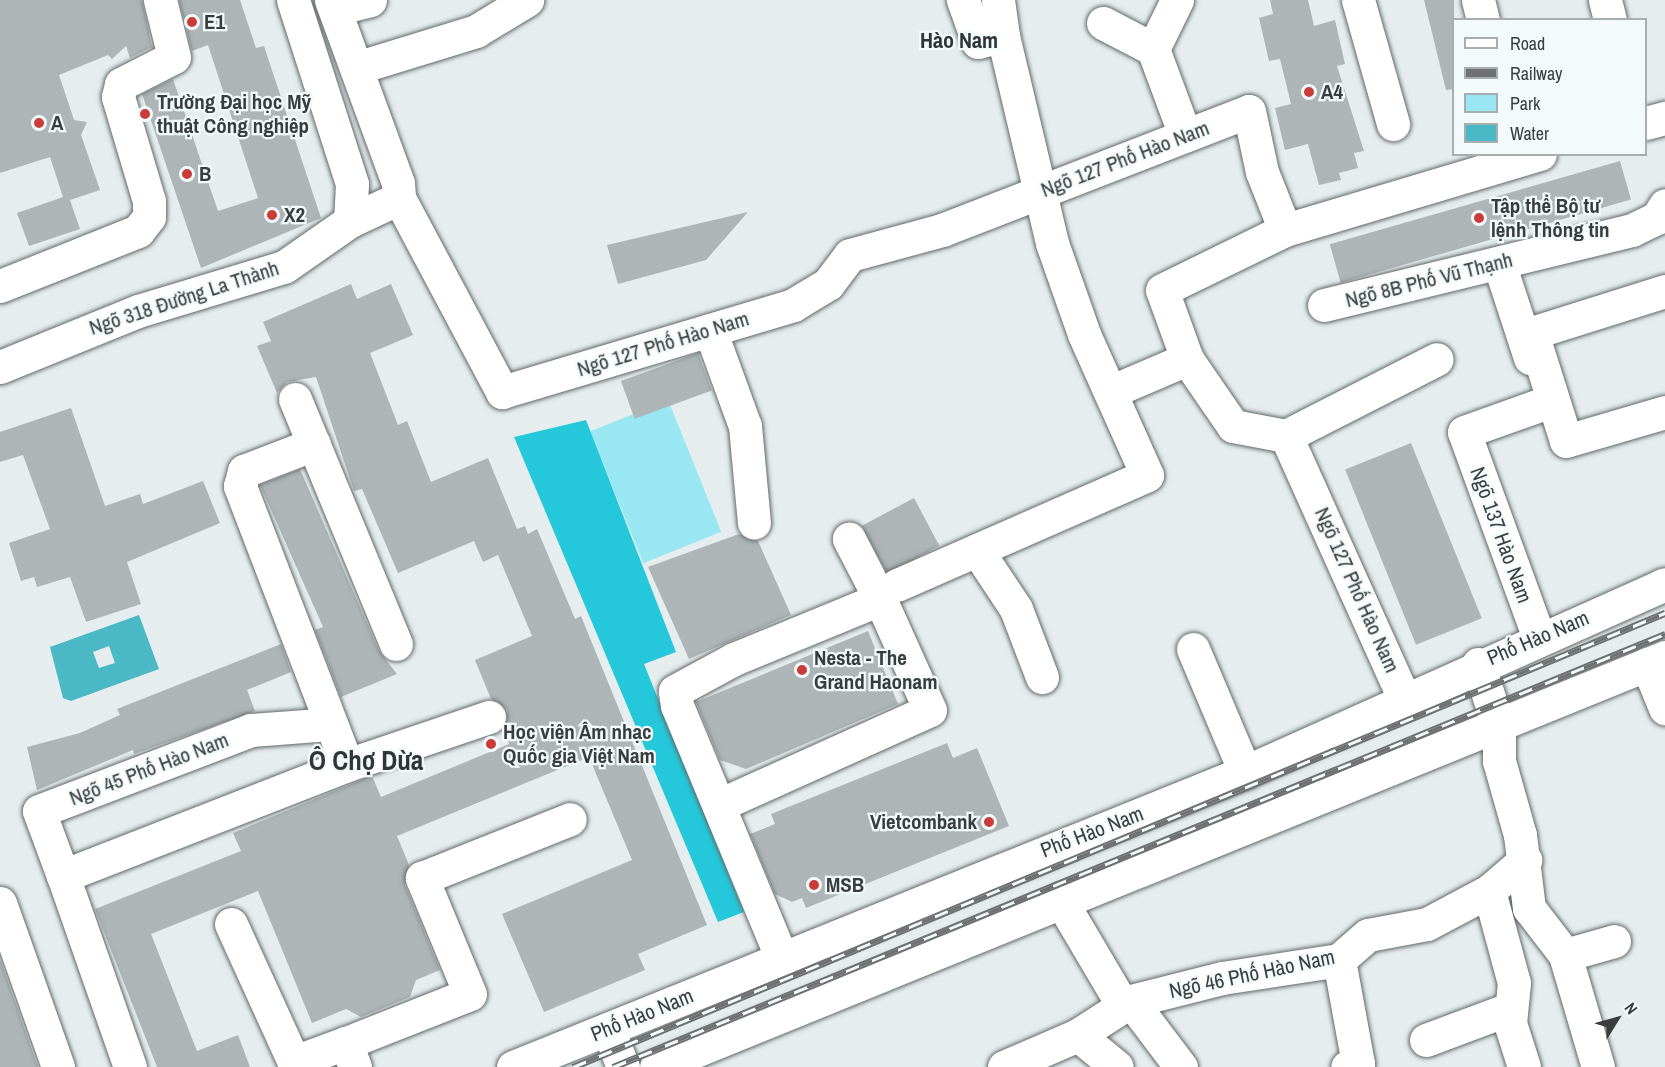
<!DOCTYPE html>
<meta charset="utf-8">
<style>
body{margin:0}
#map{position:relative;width:1665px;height:1067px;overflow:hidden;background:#e5edee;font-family:"Archivo Narrow",sans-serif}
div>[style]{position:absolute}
.green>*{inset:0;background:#98e7f2;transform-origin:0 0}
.forest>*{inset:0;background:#24c8da}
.water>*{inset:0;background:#4bb8c6}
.building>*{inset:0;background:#aeb5b6;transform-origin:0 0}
.roads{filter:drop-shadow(0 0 2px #62696a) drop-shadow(0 0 2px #62696a)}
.minor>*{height:33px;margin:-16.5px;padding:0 16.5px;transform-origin:16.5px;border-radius:16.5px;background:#fff}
.major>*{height:33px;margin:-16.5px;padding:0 16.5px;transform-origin:16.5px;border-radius:16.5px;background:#fff}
.rail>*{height:7px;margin-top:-3.5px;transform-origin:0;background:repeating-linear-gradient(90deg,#f2fafb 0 14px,#6d7171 0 28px);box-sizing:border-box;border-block:2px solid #6d7171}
.dots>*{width:16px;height:16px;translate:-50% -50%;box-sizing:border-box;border:3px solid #f2fafb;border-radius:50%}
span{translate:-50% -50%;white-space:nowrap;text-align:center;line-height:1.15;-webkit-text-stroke:4.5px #f2fafb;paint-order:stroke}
.poi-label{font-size:21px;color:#3a3d3d;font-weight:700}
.left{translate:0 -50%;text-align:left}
.right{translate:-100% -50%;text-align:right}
.street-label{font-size:21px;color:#3a3d3d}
.neighbourhood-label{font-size:22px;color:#303637;font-weight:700}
.district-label{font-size:27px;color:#303637;font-weight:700}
.legend{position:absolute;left:1452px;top:18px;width:195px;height:138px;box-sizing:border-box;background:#f2fafb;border:2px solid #a8aeaf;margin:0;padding:8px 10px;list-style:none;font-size:18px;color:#3a3d3d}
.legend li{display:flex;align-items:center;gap:12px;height:30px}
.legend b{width:30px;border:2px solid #a8aeaf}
.north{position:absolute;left:1587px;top:989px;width:60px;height:60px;-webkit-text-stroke:4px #f2fafb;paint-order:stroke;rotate:53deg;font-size:16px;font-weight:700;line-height:24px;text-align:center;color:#3a3d3d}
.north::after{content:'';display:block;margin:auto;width:21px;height:27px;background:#3a3d3d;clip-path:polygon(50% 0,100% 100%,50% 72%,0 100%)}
</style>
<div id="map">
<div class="green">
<div style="left:668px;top:400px;width:142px;height:84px;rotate:68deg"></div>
</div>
<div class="forest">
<div style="clip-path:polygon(586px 420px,676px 652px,644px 664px,744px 912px,718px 922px,514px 437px)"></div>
</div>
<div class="water">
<div style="clip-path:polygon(evenodd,139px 615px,159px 669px,71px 701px,63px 698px,50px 647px,139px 615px,109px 646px,115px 663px,99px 668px,93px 652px,109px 646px)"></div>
</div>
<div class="building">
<div style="clip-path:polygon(0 0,142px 0,152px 47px,130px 58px,126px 46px,112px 59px,108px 55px,59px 75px,74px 120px,87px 122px,81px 135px,100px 190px,70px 200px,80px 229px,29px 246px,17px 213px,63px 197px,50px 157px,0 173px)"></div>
<div style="clip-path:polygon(179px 0,240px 0,256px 48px,264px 46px,321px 218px,201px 268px,142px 94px,173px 79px,218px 211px,258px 198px,208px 45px,192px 51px)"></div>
<div style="clip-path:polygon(1270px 0,1308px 0,1314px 26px,1335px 20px,1345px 64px,1337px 66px,1364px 151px,1354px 153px,1358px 168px,1339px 173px,1341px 180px,1319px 185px,1308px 144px,1285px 150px,1275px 108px,1291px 104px,1280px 59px,1269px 61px,1259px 18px,1273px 14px)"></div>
<div style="clip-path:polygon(1424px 0,1454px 0,1454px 89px,1446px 90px)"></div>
<div style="left:1620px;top:161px;width:40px;height:302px;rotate:74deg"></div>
<div style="clip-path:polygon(748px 212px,706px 260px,618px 284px,607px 245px)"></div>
<div style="clip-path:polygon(351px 284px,357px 299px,391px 284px,413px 335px,370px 353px,398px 425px,407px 421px,431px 482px,488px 458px,517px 529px,525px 526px,528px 534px,537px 529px,575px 619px,581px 616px,707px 925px,638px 954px,645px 970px,544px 1012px,502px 914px,632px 860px,589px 757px,397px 836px,409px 865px,405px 885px,440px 970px,416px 980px,410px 997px,361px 1017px,346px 1009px,312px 1023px,258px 891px,151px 934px,197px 1051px,238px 1035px,250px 1067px,157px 1067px,95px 909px,241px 851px,233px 833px,366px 778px,372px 776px,381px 797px,509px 744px,503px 729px,507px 710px,491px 699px,475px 660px,532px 636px,498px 555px,483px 562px,474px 541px,398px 573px,362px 489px,354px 491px,316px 377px,287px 382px,277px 393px,257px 346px,271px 341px,263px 322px)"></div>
<div style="left:698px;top:353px;width:40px;height:82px;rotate:70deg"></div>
<div style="clip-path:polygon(71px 408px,105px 506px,140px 494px,143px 504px,203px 481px,220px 523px,127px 562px,141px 604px,86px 622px,70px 577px,37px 587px,34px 577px,21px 581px,9px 543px,50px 529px,23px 455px,0 462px,0 432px)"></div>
<div style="left:1411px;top:443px;width:189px;height:71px;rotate:68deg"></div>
<div style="clip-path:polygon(300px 469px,379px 651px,397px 674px,341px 697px,315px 630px,323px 627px,260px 485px)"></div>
<div style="left:914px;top:498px;width:54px;height:59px;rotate:62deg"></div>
<div style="clip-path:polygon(739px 534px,758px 541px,791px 615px,689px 659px,648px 567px)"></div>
<div style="clip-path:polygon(868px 631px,898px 704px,746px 769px,720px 760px,696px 702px)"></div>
<div style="clip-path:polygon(281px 644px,291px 672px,247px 690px,255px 711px,134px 754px,133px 750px,37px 790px,27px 747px,80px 733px,120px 715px,117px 709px)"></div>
<div style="clip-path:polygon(947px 743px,953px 758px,977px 748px,1009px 826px,806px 908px,802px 898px,792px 902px,775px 894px,750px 834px,775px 824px,771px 814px)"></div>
<div style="clip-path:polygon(0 959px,38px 1067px,0 1067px)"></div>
</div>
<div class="roads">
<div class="minor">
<div style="left:293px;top:0;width:193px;rotate:72.2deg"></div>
<div style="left:352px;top:184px;width:37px;rotate:93deg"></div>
<div style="left:331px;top:0;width:195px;rotate:69.9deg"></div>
<div style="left:398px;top:183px;width:15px;rotate:86deg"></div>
<div style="left:399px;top:198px;width:220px;rotate:62deg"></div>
<div style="left:502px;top:392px;width:304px;rotate:-16.6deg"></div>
<div style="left:793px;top:305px;width:41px;rotate:-31deg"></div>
<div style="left:828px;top:284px;width:36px;rotate:-53deg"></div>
<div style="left:850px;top:255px;width:95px;rotate:-15.2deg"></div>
<div style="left:942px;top:230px;width:329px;rotate:-21.2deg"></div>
<div style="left:1249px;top:111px;width:62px;rotate:78deg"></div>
<div style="left:1262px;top:172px;width:62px;rotate:68.4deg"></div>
<div style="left:998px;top:0;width:36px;rotate:82deg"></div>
<div style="left:1177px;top:0;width:55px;rotate:116.1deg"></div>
<div style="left:1153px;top:49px;width:92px;rotate:69.6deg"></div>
<div style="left:1358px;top:0;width:129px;rotate:74.2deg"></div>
<div style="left:1478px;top:0;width:21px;rotate:76deg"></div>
<div style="left:1605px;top:0;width:21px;rotate:76deg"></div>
<div style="left:335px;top:9px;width:36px;rotate:-14deg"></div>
<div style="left:1103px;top:23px;width:56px;rotate:27.5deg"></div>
<div style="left:356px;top:68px;width:126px;rotate:-17.1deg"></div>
<div style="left:476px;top:31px;width:60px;rotate:-31.3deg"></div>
<div style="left:1646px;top:123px;width:20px;rotate:-15deg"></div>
<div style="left:1499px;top:263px;width:100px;rotate:71.9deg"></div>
<div style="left:0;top:286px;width:149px;rotate:-21.7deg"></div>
<div style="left:138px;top:231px;width:18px;rotate:-52deg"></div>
<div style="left:149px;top:217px;width:16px;rotate:-90deg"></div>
<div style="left:149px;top:201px;width:109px;rotate:-106.6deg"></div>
<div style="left:118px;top:97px;width:13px;rotate:-77deg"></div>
<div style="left:121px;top:84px;width:59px;rotate:-27deg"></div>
<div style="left:174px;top:57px;width:59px;rotate:-103.8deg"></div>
<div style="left:1665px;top:291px;width:139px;rotate:162.5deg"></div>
<div style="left:1532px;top:333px;width:113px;rotate:72.5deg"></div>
<div style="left:1566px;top:441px;width:103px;rotate:-16.3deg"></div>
<div style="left:1324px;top:305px;width:317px;rotate:-13.7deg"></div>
<div style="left:1632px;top:230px;width:28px;rotate:-26deg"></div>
<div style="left:1657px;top:218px;width:15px;rotate:-58deg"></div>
<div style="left:710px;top:330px;width:102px;rotate:70deg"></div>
<div style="left:745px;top:426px;width:97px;rotate:84.7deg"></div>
<div style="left:0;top:367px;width:149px;rotate:-22.1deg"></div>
<div style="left:138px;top:311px;width:152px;rotate:-16.8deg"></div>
<div style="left:284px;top:267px;width:80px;rotate:-34.9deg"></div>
<div style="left:350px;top:221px;width:54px;rotate:-25.1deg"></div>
<div style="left:1110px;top:392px;width:84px;rotate:-23.2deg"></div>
<div style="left:295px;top:399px;width:265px;rotate:67.6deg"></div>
<div style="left:1286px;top:436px;width:54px;rotate:-169.3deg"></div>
<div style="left:1233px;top:426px;width:81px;rotate:-124.5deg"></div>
<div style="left:1187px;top:359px;width:73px;rotate:-109.9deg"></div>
<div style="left:1162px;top:290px;width:137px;rotate:-26deg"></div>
<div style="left:1285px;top:230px;width:266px;rotate:-16.6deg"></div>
<div style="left:1286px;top:436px;width:287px;rotate:65.8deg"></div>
<div style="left:1286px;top:436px;width:169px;rotate:-27deg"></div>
<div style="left:977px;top:550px;width:71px;rotate:56.5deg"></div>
<div style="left:1016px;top:609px;width:73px;rotate:69.1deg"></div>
<div style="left:897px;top:585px;width:273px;rotate:-23.7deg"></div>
<div style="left:1147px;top:475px;width:154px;rotate:-114.1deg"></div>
<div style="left:1084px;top:334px;width:96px;rotate:-109.4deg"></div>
<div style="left:1052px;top:243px;width:213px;rotate:-103.3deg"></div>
<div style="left:1003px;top:36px;width:26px;rotate:167deg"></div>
<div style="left:978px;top:42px;width:45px;rotate:-109.7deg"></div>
<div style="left:1539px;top:638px;width:219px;rotate:-110deg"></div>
<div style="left:1464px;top:432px;width:92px;rotate:-19.6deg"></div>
<div style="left:1193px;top:649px;width:134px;rotate:67.1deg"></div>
<div style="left:1647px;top:664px;width:48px;rotate:67.8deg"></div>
<div style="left:1499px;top:728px;width:33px;rotate:90deg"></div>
<div style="left:1499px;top:761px;width:77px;rotate:74.2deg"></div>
<div style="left:1520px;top:835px;width:74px;rotate:83deg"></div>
<div style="left:1529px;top:908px;width:59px;rotate:52.5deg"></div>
<div style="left:1565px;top:955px;width:117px;rotate:73.6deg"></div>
<div style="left:347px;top:765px;width:150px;rotate:-18.7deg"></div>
<div style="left:719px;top:805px;width:231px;rotate:-24.2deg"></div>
<div style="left:930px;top:710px;width:122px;rotate:-114.2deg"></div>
<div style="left:63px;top:876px;width:69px;rotate:-110.3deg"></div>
<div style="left:39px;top:811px;width:227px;rotate:-20.9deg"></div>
<div style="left:251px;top:730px;width:79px;rotate:-4.3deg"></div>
<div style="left:1489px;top:891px;width:95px;rotate:74.8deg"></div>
<div style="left:1514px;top:983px;width:40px;rotate:95.7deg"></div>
<div style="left:1510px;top:1023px;width:46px;rotate:72.3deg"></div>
<div style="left:1061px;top:901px;width:120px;rotate:59.4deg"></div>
<div style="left:0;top:903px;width:174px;rotate:70.5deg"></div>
<div style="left:231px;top:924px;width:152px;rotate:65.5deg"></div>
<div style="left:294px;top:1062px;width:55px;rotate:-20.1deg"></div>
<div style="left:1565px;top:955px;width:51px;rotate:-15.9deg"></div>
<div style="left:782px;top:959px;width:274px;rotate:-112.5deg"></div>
<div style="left:677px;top:706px;width:15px;rotate:-98deg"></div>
<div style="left:675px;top:691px;width:67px;rotate:-28.5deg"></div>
<div style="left:734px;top:659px;width:158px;rotate:-22.3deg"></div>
<div style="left:880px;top:599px;width:68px;rotate:-117.3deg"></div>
<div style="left:1339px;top:960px;width:106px;rotate:79.6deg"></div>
<div style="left:1358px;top:1064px;width:11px;rotate:165deg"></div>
<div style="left:1131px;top:1001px;width:83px;rotate:52.9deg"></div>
<div style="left:1078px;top:1035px;width:50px;rotate:39.4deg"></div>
<div style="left:1426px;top:1040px;width:89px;rotate:-20.5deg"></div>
<div style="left:130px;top:1067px;width:202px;rotate:-109.3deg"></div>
<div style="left:63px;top:876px;width:305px;rotate:-21.3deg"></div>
<div style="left:347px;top:765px;width:299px;rotate:-111deg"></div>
<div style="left:240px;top:486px;width:16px;rotate:-75deg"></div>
<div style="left:244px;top:471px;width:75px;rotate:-21.1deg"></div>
<div style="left:355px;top:1067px;width:26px;rotate:-111deg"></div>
<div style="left:346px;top:1043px;width:133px;rotate:-21.6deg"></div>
<div style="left:470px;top:994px;width:126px;rotate:-112.5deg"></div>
<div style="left:422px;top:878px;width:159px;rotate:-21.7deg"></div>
<div style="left:1004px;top:1067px;width:81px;rotate:-23.4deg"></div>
<div style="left:1078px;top:1035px;width:63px;rotate:-32.7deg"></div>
<div style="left:1131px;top:1001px;width:94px;rotate:-14.2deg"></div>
<div style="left:1222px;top:978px;width:118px;rotate:-8.7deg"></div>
<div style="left:1339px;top:960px;width:38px;rotate:-41deg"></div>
<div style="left:1368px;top:935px;width:60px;rotate:-10.6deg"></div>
<div style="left:1427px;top:924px;width:70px;rotate:-28deg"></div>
<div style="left:1489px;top:891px;width:48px;rotate:-40.7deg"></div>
</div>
<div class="major">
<div style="left:1478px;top:664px;width:67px;rotate:71.8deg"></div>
<div style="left:608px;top:1029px;width:41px;rotate:68.5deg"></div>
<div style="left:513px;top:1067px;width:789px;rotate:-21.95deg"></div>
<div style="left:1245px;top:772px;width:460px;rotate:-24.1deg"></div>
<div style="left:656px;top:1067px;width:1089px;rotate:-22.11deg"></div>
</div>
</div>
<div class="rail">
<div style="left:573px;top:1067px;width:1183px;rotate:-22.58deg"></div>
<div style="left:613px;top:1067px;width:1138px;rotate:-22.37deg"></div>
</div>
<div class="dots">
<div style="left:192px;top:22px;background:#ca3c37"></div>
<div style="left:1309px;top:92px;background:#ca3c37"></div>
<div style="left:145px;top:114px;background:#ca3c37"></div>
<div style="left:39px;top:123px;background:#ca3c37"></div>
<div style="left:187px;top:174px;background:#ca3c37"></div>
<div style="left:272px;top:215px;background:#ca3c37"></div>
<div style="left:1479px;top:218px;background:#ca3c37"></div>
<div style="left:802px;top:670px;background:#ca3c37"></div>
<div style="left:491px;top:744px;background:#ca3c37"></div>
<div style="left:989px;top:822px;background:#ca3c37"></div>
<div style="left:814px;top:885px;background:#ca3c37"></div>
</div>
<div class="poi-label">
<span class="left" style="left:204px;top:22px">E1</span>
<span class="left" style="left:1321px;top:92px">A4</span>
<span class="left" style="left:157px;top:114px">Trường Đại học Mỹ<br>thuật Công nghiệp</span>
<span class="left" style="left:51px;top:123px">A</span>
<span class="left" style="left:199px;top:174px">B</span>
<span class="left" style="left:1491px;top:218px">Tập thể Bộ tư<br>lệnh Thông tin</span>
<span class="left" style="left:284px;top:215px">X2</span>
<span class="left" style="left:814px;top:670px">Nesta - The<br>Grand Haonam</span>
<span class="left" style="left:503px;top:744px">Học viện Âm nhạc<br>Quốc gia Việt Nam</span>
<span class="right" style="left:977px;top:822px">Vietcombank</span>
<span class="left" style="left:826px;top:885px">MSB</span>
</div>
<div class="street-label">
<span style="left:1125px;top:159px;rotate:-21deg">Ngõ 127 Phố Hào Nam</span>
<span style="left:1429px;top:280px;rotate:-14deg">Ngõ 8B Phố Vũ Thạnh</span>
<span style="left:184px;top:298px;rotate:-18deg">Ngõ 318 Đường La Thành</span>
<span style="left:663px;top:344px;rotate:-17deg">Ngõ 127 Phố Hào Nam</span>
<span style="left:1501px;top:535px;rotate:70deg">Ngõ 137 Hào Nam</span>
<span style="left:1357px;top:590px;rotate:66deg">Ngõ 127 Phố Hào Nam</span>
<span style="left:1538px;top:638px;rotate:-23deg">Phố Hào Nam</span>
<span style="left:149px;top:769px;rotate:-21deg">Ngõ 45 Phố Hào Nam</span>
<span style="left:1092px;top:832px;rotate:-21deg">Phố Hào Nam</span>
<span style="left:1252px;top:974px;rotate:-12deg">Ngõ 46 Phố Hào Nam</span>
<span style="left:642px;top:1015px;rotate:-22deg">Phố Hào Nam</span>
</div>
<div class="neighbourhood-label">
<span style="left:959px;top:41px">Hào Nam</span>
</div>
<div class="district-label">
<span style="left:366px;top:761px">Ô Chợ Dừa</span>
</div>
<ul class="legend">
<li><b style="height:8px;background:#fff"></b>Road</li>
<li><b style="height:8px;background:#6d7171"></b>Railway</li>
<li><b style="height:16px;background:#98e7f2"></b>Park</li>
<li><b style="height:16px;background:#4bb8c6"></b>Water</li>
</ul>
<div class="north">N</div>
</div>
